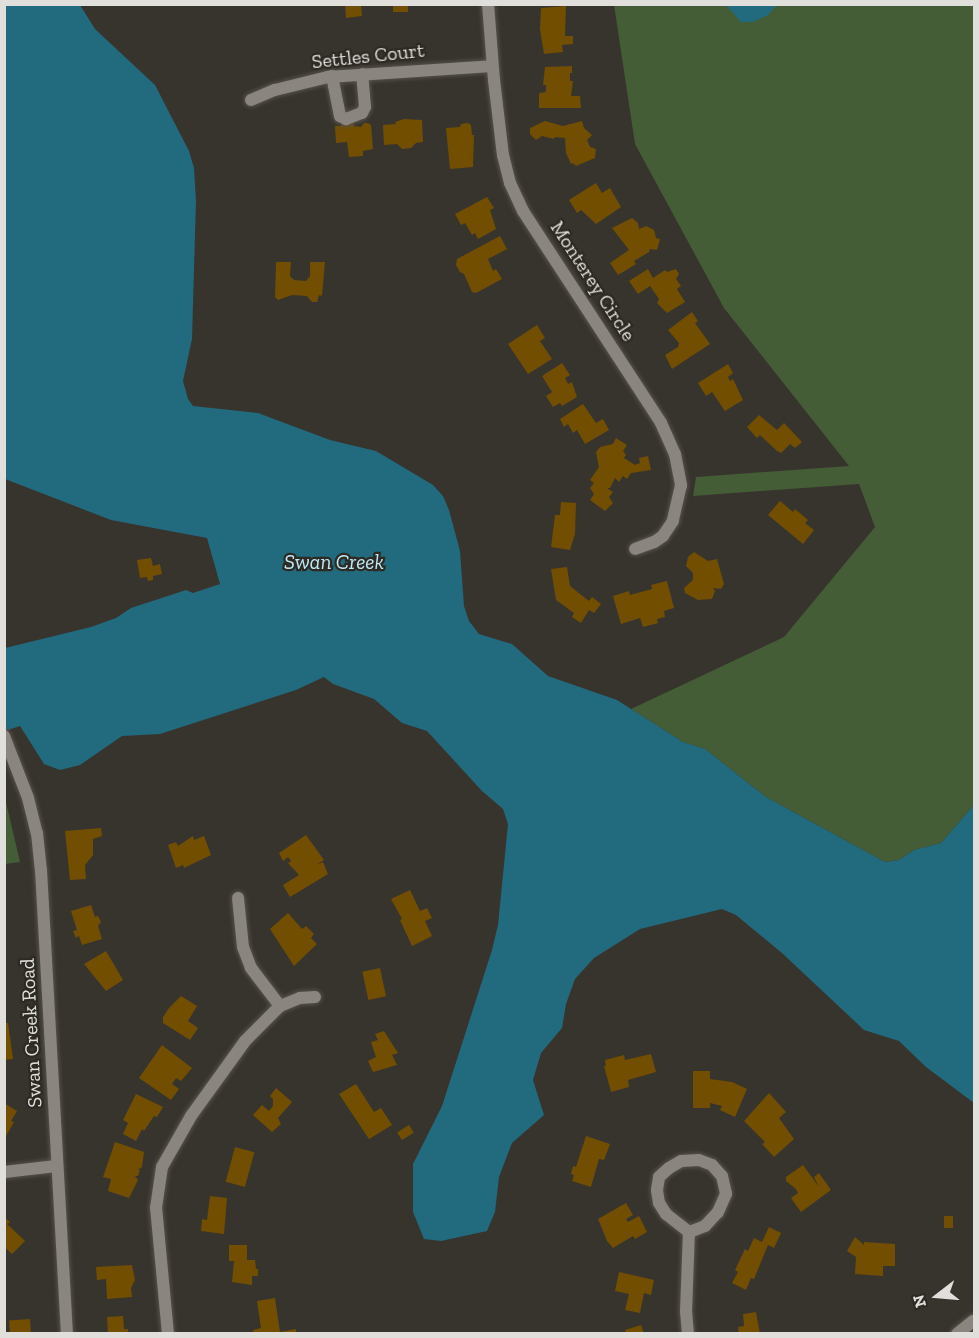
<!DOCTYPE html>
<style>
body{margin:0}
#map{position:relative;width:979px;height:1338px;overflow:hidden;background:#37332d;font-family:"Zilla Slab",serif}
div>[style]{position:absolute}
.green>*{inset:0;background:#445d36}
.water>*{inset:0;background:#226a7e}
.building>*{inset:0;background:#724f00;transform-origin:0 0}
.roads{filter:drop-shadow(0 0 2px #55524c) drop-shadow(0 0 2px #55524c)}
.minor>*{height:12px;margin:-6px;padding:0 6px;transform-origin:6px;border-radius:6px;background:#8a857e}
span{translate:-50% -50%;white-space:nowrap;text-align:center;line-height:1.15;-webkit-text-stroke:4.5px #2d2923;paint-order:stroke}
.street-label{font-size:20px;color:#e1dfdb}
.water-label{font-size:21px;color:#beeaf8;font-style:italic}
.frame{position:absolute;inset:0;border:6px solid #e1dfdb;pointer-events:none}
.north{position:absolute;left:907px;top:1266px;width:60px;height:60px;-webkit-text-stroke:4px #2d2923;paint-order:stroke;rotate:254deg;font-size:16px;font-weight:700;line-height:24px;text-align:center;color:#e1dfdb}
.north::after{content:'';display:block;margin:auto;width:21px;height:27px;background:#e1dfdb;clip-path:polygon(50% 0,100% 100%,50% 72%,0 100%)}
</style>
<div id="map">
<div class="green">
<div style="clip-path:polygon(614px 5px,974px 5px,974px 805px,941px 843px,914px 850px,899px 860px,885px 862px,766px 797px,705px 749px,683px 742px,631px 709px,784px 637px,875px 527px,859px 484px,693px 496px,696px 477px,849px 466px,724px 308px,635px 144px)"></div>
<div style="clip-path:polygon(5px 798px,20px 862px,5px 864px,4px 864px)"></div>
</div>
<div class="water">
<div style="clip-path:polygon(5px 5px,80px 5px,95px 29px,155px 85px,189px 151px,194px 168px,196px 201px,192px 339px,183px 381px,188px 399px,193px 406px,258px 413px,330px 440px,376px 451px,433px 485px,443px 496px,449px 510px,460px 551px,464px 606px,469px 621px,479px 634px,512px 644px,548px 676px,617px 700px,683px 742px,705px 749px,766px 797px,885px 862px,899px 860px,914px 850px,941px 843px,974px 805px,974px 1103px,926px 1067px,899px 1041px,864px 1030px,783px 954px,736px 915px,722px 909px,640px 929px,594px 958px,575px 979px,566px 1004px,562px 1028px,541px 1053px,533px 1080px,544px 1115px,512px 1143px,499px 1177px,495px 1212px,487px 1231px,441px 1241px,424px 1239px,413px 1212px,413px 1164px,442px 1106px,492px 950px,498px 925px,508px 824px,503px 809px,482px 791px,427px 731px,402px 723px,374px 699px,333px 684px,324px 677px,296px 690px,160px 734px,122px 736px,80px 765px,60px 770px,44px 764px,20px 726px,5px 731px,5px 648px,91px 627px,116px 618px,131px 608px,186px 590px,193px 593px,220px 584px,207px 538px,111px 520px,5px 479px)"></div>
<div style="clip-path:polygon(726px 5px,777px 5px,768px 15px,753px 22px,741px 22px)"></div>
</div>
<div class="building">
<div style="clip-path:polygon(345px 4px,361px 4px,362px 16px,346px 18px)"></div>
<div style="left:393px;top:4px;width:15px;height:8px"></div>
<div style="clip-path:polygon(566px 6px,565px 36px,573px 36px,573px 44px,562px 45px,563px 52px,544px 54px,540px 29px,541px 8px)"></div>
<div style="clip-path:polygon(572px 66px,572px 73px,570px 73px,570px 81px,573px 81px,571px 96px,580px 96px,581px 108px,539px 108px,539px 93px,546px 92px,546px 85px,543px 85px,545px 67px)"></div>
<div style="clip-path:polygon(404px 119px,422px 120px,423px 142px,416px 143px,411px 148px,402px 149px,397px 144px,384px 145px,383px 125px,396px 124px,395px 122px)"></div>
<div style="clip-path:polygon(354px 121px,354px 126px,361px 127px,364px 123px,368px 123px,371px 125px,373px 149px,363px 151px,363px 156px,349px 157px,347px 142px,336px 143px,335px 126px,341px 126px,341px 122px)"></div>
<div style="clip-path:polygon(545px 121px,563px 126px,582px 121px,584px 128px,592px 135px,587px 140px,590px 147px,596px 149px,595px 158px,576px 166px,573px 163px,571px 164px,566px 153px,565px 138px,555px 137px,554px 139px,542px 136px,536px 140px,530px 134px,530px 128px)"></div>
<div style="clip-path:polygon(468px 123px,471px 125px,472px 135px,474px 135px,473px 167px,450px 169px,446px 128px,460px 127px,461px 124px)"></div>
<div style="clip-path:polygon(596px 183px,602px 193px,610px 188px,621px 207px,596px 224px,581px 210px,577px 213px,569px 200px)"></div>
<div style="clip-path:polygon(487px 197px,494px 208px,490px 210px,496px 229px,478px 239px,475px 233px,472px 235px,465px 223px,461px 225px,455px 214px)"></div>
<div style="clip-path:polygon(632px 218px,638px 223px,639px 229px,646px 226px,654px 230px,656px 238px,660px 239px,657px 250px,650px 249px,649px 252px,634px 261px,636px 264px,618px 275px,610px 263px,629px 250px,612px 228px)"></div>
<div style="clip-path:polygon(500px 236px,507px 249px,488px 259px,493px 271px,496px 269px,502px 279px,476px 293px,472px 292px,464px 274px,460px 272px,456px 265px,457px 259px)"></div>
<div style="clip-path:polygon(276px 262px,291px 262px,290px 276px,294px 280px,306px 281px,310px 276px,310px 262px,325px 262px,322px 296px,319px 295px,317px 302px,312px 302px,307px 296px,292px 295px,278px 300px,275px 297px)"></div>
<div style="clip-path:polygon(648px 269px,653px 278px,665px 270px,667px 272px,676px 269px,679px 274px,676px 279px,681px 286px,677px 289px,685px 302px,667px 313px,657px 303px,659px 299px,650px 286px,638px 294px,629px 281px)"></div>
<div style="clip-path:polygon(692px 312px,698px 321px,695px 323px,710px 344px,672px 369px,665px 355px,678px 347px,679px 343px,668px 330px)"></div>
<div style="clip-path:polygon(537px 325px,545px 338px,540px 341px,552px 359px,528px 374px,508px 344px)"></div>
<div style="clip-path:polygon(562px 363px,570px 375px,565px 378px,568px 384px,572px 382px,577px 397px,562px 406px,560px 403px,553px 407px,546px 396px,552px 392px,542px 376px)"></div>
<div style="clip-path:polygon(728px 364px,733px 373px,728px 377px,730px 381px,733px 379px,743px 400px,725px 411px,712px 392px,706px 396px,698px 383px)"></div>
<div style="clip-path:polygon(583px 404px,596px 423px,603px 419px,609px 430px,585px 444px,577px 430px,573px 433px,568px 424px,564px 427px,560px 419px)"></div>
<div style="clip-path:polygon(759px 415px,777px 430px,784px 423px,802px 442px,795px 448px,790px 444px,781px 453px,777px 451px,760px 435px,757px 438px,747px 427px)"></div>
<div style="clip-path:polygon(616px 438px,627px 445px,623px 451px,626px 455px,624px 458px,635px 465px,640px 463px,639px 458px,648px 456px,651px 470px,631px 473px,627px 479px,623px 476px,619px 482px,615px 478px,610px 488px,607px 488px,613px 492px,609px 497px,613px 503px,605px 511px,590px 500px,594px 494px,590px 488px,594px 483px,590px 480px,599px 467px,596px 452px,600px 447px,613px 444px)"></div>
<div style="clip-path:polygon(780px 501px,793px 512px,795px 509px,808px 520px,805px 523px,814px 530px,803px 544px,768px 515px)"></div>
<div style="clip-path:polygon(561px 502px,576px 503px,575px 534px,570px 550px,551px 547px,555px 515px,560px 515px)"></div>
<div style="clip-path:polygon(694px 552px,708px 561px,717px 559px,724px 584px,721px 589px,713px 588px,715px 591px,712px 599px,698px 600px,685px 593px,684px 588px,693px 580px,693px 573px,686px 566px,688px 557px)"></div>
<div style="clip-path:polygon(151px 558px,153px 566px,160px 564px,162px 574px,153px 576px,153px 580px,148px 581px,147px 577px,140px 578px,137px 560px)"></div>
<div style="clip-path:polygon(567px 567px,570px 586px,589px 601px,592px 597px,601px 604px,594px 613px,589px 610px,581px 623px,572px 617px,574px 613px,556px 600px,551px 569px)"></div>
<div style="clip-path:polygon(667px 581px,674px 608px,664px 611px,665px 617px,657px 619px,658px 623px,643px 627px,640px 618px,621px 624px,613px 596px,629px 591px,630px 595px,652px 589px,651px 585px)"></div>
<div style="clip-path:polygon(101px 828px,102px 836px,93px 839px,93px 855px,85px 865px,86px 879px,70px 880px,65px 831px)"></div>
<div style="clip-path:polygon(306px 835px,324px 860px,316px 865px,323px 862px,328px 874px,290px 897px,283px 885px,299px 875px,288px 863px,291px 861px,288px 857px,283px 861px,279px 853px)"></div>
<div style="clip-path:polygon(193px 836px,194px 840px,204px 836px,211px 855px,184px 868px,183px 865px,176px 868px,168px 845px,176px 842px,178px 846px)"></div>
<div style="clip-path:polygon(410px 890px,420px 911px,427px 908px,432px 918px,425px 921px,432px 936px,412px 946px,400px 920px,402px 919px,391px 899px)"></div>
<div style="clip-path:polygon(91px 905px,95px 917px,98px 916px,101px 922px,98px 926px,102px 939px,82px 945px,79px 936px,76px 938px,73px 931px,77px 930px,71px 911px)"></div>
<div style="clip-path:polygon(288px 913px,302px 929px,306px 926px,314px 934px,311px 938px,317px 944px,294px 966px,270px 929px)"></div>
<div style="clip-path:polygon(106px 951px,123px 980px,106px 991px,84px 964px)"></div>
<div style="left:380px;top:968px;width:29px;height:18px;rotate:78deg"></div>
<div style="clip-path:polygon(181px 996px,197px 1006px,188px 1021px,198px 1028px,190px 1040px,163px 1023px,163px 1017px,169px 1008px)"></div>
<div style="clip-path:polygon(4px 1023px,8px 1023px,13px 1059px,4px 1060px)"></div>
<div style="clip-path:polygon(384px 1031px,398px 1053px,392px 1055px,397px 1065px,373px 1072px,368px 1061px,376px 1057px,371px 1042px,378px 1040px,375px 1034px)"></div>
<div style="clip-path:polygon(162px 1045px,192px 1068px,181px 1081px,176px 1078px,172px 1084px,179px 1089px,171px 1100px,139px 1078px)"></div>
<div style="clip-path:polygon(651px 1054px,656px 1072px,628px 1080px,629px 1087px,611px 1092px,604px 1066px,606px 1066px,605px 1060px,624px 1055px,625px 1060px)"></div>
<div style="clip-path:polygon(693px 1071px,710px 1071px,710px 1079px,732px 1082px,747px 1089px,735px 1117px,720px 1110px,722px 1106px,710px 1103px,710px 1108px,693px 1108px)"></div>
<div style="clip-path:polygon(356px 1084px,374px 1112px,381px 1108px,392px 1125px,369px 1139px,339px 1094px)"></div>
<div style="clip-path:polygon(276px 1088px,292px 1102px,278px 1118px,281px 1124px,272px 1132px,253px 1115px,262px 1105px,269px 1111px,273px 1106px,273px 1099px,270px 1096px)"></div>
<div style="clip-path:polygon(769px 1093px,786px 1112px,779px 1118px,794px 1139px,774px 1157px,762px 1144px,765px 1142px,744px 1121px)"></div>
<div style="clip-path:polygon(136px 1094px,163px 1107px,157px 1117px,154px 1116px,144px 1131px,142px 1129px,136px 1141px,123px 1134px,128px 1123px,123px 1120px)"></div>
<div style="clip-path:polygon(4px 1103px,17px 1111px,11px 1121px,14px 1122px,6px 1136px)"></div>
<div style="left:409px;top:1125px;width:9px;height:14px;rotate:58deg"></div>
<div style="clip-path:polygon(586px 1136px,610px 1144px,604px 1160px,599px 1159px,591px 1187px,572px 1181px,574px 1175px,571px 1174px,573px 1166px,576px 1167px)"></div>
<div style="clip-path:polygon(115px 1142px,144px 1152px,142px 1167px,138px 1170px,140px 1170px,138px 1176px,135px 1176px,138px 1180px,129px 1198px,108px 1191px,111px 1179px,103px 1177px)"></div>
<div style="left:235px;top:1147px;width:20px;height:36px;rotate:15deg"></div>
<div style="clip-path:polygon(803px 1165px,819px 1187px,814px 1177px,819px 1173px,831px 1190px,801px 1212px,791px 1198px,798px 1193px,796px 1189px,786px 1181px,786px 1177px)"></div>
<div style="clip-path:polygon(210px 1196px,227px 1198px,224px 1234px,201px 1231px,202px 1219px,207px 1220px)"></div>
<div style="clip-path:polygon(626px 1203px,633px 1215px,626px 1219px,628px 1222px,639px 1216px,647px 1232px,635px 1239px,633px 1236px,613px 1248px,607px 1241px,598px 1219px)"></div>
<div style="left:944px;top:1216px;width:9px;height:12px"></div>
<div style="clip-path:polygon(4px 1217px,10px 1222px,7px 1224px,25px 1241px,12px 1254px,4px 1247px)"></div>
<div style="clip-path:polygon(769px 1227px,781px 1233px,774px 1248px,768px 1245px,754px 1279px,751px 1278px,746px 1290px,732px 1283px,738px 1272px,735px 1270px,745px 1249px,748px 1251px,754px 1238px,762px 1242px)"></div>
<div style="clip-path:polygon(855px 1237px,864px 1245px,864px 1242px,895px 1244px,895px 1266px,883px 1266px,883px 1276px,855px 1274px,856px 1257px,847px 1251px)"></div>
<div style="clip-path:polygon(229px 1245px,247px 1245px,247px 1260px,255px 1260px,256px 1269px,258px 1269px,258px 1276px,252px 1276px,252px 1285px,232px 1282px,234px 1261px,229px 1261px)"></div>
<div style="clip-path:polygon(132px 1265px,135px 1280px,131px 1288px,132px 1297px,107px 1299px,106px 1279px,97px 1280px,96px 1267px)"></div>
<div style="clip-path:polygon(619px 1272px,654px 1280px,651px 1295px,644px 1293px,640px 1313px,625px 1310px,629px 1294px,615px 1291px)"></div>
<div style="clip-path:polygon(275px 1298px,280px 1332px,296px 1329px,296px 1334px,254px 1334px,253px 1330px,261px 1328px,257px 1301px)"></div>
<div style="clip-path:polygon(756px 1312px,760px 1334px,739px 1334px,738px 1327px,744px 1326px,743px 1314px)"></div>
<div style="clip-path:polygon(123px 1316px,124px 1329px,128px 1329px,128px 1334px,108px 1334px,107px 1317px)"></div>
<div style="left:30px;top:1319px;width:13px;height:21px;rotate:86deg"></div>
<div style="clip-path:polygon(641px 1325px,644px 1334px,626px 1334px,625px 1330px)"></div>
</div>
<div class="roads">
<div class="minor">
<div style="left:488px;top:4px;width:76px;rotate:85.5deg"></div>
<div style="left:494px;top:80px;width:76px;rotate:83.2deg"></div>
<div style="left:503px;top:155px;width:29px;rotate:76deg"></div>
<div style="left:510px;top:183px;width:31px;rotate:65deg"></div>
<div style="left:523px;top:211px;width:253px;rotate:56.9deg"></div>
<div style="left:661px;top:423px;width:34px;rotate:66deg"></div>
<div style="left:675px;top:454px;width:32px;rotate:79deg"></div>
<div style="left:681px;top:485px;width:37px;rotate:103deg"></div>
<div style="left:673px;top:521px;width:18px;rotate:124deg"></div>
<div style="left:663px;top:536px;width:11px;rotate:146deg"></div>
<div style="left:654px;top:542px;width:20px;rotate:160deg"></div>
<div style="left:332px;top:76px;width:41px;rotate:78.7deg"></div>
<div style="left:340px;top:116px;width:7px;rotate:27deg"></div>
<div style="left:346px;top:119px;width:17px;rotate:-21deg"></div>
<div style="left:362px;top:113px;width:7px;rotate:-63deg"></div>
<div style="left:365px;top:107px;width:33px;rotate:-95deg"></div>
<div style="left:251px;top:100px;width:26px;rotate:-23deg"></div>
<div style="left:275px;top:90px;width:55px;rotate:-13.8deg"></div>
<div style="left:328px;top:77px;width:164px;rotate:-3.8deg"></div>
<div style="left:4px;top:736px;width:66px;rotate:68.8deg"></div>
<div style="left:28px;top:798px;width:36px;rotate:76deg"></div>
<div style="left:37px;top:833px;width:37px;rotate:84deg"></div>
<div style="left:41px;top:870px;width:465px;rotate:86.8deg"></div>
<div style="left:238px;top:898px;width:49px;rotate:84.2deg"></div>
<div style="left:243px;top:947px;width:22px;rotate:69deg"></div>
<div style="left:251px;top:968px;width:48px;rotate:52.7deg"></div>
<div style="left:699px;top:1160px;width:14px;rotate:21deg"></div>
<div style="left:712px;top:1165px;width:15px;rotate:48deg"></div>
<div style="left:722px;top:1176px;width:18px;rotate:77deg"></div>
<div style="left:726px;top:1194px;width:20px;rotate:114deg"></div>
<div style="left:718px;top:1212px;width:19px;rotate:133deg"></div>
<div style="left:705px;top:1226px;width:17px;rotate:159deg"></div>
<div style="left:689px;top:1232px;width:29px;rotate:-142deg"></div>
<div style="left:666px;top:1214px;width:13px;rotate:-122deg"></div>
<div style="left:659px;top:1203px;width:13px;rotate:-99deg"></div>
<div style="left:657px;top:1190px;width:13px;rotate:-81deg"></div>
<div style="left:659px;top:1177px;width:13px;rotate:-42deg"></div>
<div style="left:669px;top:1168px;width:14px;rotate:-30deg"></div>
<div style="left:681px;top:1161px;width:18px;rotate:-3deg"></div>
<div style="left:4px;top:1172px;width:53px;rotate:-6.5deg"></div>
<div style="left:168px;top:1334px;width:127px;rotate:-95.4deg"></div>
<div style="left:156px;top:1208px;width:41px;rotate:-81.7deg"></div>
<div style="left:162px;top:1167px;width:59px;rotate:-60.4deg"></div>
<div style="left:191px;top:1116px;width:92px;rotate:-54.2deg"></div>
<div style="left:245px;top:1041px;width:49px;rotate:-45deg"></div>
<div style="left:280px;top:1006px;width:22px;rotate:-22deg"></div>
<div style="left:300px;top:998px;width:15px;rotate:-4deg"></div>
<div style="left:688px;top:1334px;width:22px;rotate:-95deg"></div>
<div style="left:686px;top:1312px;width:80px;rotate:-87.9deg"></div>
<div style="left:957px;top:1334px;width:21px;rotate:-39deg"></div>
</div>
</div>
<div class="street-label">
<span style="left:368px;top:56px;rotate:-6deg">Settles Court</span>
<span style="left:593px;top:281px;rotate:57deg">Monterey Circle</span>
<span style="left:31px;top:1033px;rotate:-93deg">Swan Creek Road</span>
</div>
<div class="water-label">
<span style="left:334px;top:562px">Swan Creek</span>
</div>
<div class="frame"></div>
<div class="north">N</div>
</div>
